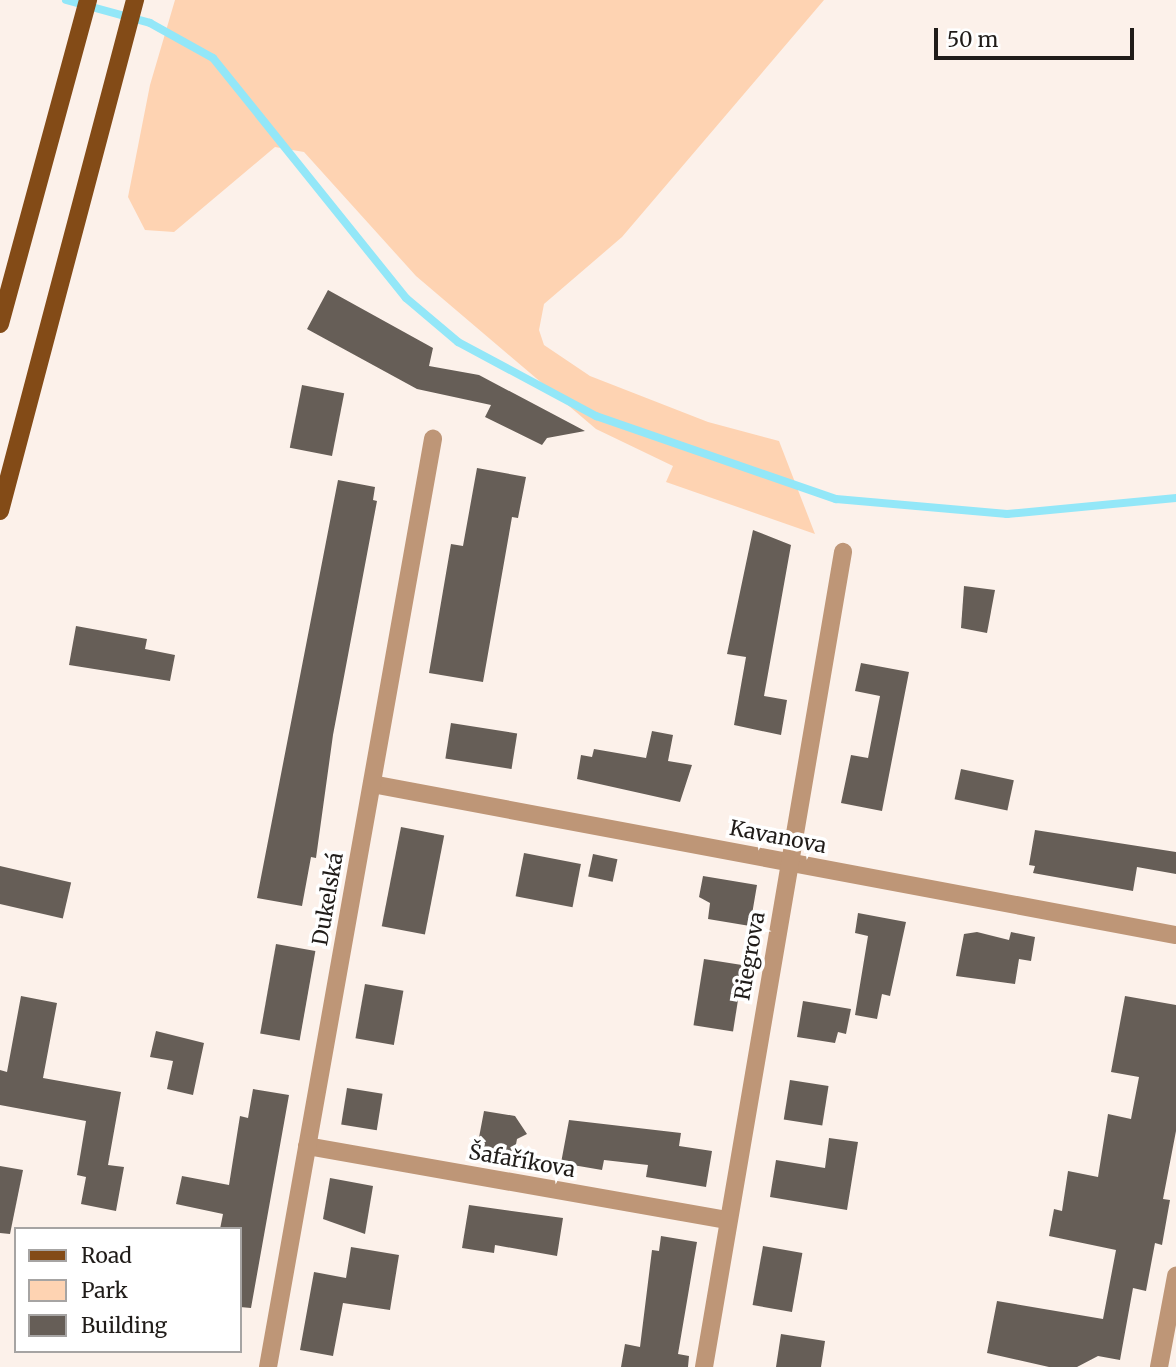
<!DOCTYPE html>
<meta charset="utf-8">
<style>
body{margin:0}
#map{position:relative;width:1176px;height:1367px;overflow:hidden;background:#fcf1ea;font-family:Merriweather,serif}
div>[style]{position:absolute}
.green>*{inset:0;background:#fed3b2}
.stream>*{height:8px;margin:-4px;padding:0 4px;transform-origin:4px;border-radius:4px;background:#93e7f8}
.building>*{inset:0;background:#665e57;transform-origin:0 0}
.minor>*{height:18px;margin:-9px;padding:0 9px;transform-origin:9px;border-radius:9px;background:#be9677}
.major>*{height:18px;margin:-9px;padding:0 9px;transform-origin:9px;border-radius:9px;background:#834b17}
span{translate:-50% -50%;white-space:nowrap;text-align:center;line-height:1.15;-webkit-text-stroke:7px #fff;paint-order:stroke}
.street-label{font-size:21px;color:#201c19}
.legend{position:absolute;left:14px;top:1227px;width:228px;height:126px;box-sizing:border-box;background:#fff;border:2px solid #a6a4a3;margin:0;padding:9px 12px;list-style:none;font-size:21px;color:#201c19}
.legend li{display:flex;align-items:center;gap:14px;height:35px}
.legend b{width:35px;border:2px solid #a6a4a3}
.scale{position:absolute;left:934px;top:28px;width:200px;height:32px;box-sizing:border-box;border:4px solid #201c19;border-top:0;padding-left:9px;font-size:21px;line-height:24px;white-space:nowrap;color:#201c19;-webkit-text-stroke:5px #fff;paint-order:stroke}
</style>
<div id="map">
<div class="green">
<div style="clip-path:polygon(175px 0,824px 0,622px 237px,544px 304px,539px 330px,544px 345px,590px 376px,708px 422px,779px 441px,815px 534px,666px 482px,673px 466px,596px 429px,416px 276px,304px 152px,275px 147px,174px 232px,145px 230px,128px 197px,150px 85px)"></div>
</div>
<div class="stream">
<div style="left:66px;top:0;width:87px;rotate:15.3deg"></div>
<div style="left:150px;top:23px;width:72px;rotate:29.1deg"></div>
<div style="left:213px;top:58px;width:308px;rotate:51.2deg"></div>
<div style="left:406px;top:298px;width:68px;rotate:40.2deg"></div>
<div style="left:458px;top:342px;width:157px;rotate:28.2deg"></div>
<div style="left:596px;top:416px;width:254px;rotate:19.1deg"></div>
<div style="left:836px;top:499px;width:172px;rotate:5deg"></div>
<div style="left:1007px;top:514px;width:170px;rotate:-5.4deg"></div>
</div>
<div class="building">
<div style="clip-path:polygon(328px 290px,433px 348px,429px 366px,479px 375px,585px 431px,547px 438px,542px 445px,485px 417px,491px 405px,417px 389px,307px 329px)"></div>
<div style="left:302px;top:385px;width:43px;height:64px;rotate:11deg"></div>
<div style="clip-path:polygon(477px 468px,526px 477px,518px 518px,512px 517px,483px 682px,429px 673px,451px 544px,463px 546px)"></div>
<div style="clip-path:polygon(338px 480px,375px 487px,373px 500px,377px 501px,333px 735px,316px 858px,311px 857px,302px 906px,257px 898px)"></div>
<div style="clip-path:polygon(753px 530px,791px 545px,764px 696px,787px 700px,781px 735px,734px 725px,746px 657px,727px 654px)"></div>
<div style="clip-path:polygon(964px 586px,995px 590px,987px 633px,961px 628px)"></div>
<div style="clip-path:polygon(76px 626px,147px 639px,145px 649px,175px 655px,170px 681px,69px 665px)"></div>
<div style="clip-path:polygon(861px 663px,909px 672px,882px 811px,841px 803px,851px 755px,868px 758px,880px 696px,855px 691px)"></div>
<div style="left:451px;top:723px;width:67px;height:36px;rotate:9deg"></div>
<div style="clip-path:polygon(652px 731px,673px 735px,668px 761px,692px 765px,680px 802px,577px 779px,581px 755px,592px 757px,594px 749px,646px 758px)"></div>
<div style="left:961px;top:769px;width:54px;height:31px;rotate:12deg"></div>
<div style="left:401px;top:827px;width:44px;height:101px;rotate:11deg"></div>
<div style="clip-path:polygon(1035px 830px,1176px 852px,1176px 874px,1137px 867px,1133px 891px,1033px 873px,1035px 866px,1029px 865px)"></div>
<div style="left:524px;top:853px;width:58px;height:44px;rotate:11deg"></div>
<div style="left:593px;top:854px;width:25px;height:23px;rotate:12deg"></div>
<div style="left:0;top:866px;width:73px;height:37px;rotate:13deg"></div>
<div style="clip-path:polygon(703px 876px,757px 885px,750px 926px,708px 919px,710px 903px,699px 897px)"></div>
<div style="clip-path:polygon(858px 913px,906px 922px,890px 996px,882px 994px,877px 1019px,855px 1015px,868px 936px,855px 933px)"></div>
<div style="clip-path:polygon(977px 932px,1009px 940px,1011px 932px,1035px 937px,1031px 961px,1019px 959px,1015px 984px,956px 976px,964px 934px)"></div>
<div style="left:276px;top:944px;width:40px;height:91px;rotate:10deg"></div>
<div style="left:704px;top:959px;width:40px;height:67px;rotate:9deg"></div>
<div style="left:365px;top:984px;width:39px;height:55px;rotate:10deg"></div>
<div style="clip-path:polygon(21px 996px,57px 1003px,43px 1078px,121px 1092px,108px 1165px,124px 1167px,116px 1211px,81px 1204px,86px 1177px,77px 1175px,86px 1121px,0 1105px,0 1070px,7px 1072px)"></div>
<div style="clip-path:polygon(1125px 996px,1176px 1005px,1176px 1131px,1163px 1199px,1170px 1200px,1162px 1245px,1155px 1243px,1146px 1291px,1133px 1288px,1120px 1360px,1098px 1356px,1077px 1367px,1049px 1367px,987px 1353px,997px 1301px,1103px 1319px,1116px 1250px,1049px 1236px,1054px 1209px,1062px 1211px,1068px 1171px,1098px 1177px,1108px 1114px,1131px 1119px,1139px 1077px,1111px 1072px)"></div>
<div style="clip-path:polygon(803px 1001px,851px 1009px,846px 1034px,838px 1032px,835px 1043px,797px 1037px)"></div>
<div style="clip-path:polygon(156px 1031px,204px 1043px,193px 1095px,167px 1089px,173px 1061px,150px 1057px)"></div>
<div style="left:790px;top:1080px;width:39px;height:40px;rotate:9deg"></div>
<div style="left:347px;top:1088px;width:36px;height:37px;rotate:9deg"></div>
<div style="clip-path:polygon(253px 1089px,289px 1095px,251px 1308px,240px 1307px,240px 1229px,220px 1229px,223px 1214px,176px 1204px,182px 1176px,229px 1185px,240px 1116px,248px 1118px)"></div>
<div style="clip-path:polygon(484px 1111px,515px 1116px,527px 1134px,517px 1139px,514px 1155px,477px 1148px)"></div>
<div style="clip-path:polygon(569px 1120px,681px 1133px,679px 1146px,712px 1151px,706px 1187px,646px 1177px,648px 1165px,604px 1160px,602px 1170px,561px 1163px)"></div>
<div style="clip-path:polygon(829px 1138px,858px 1142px,847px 1210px,770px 1197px,776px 1160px,825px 1168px)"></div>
<div style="clip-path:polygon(0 1166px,23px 1170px,10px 1234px,0 1233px)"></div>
<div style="clip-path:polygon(330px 1178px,373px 1186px,365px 1234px,323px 1219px)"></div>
<div style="clip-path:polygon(469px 1205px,563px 1218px,557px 1256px,495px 1245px,494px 1253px,462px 1248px)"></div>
<div style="clip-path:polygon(661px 1236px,697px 1242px,678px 1354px,689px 1356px,688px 1367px,621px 1367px,625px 1344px,640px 1347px,652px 1250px,659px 1251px)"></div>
<div style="left:763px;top:1246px;width:40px;height:60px;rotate:10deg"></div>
<div style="clip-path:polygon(351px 1247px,399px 1255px,390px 1310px,343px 1303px,333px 1356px,300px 1350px,314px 1272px,346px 1278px)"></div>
<div style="clip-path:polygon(781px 1334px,825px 1341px,821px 1367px,776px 1367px)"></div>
</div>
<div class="minor">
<div style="left:372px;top:784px;width:818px;rotate:10.64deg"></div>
<div style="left:307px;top:1146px;width:427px;rotate:10deg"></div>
<div style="left:268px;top:1367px;width:943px;rotate:-79.92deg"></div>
<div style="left:704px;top:1367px;width:827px;rotate:-80.32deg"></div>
<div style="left:1159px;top:1367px;width:93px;rotate:-79.4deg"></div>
</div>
<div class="major">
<div style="left:0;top:324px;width:336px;rotate:-74.8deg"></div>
<div style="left:0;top:511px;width:529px;rotate:-75.2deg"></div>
</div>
<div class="street-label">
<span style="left:778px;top:837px;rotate:11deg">Kavanova</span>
<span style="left:328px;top:899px;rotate:-80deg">Dukelská</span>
<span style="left:750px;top:956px;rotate:-80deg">Riegrova</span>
<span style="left:522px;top:1161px;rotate:10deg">Šafaříkova</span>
</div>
<ul class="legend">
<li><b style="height:9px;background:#834b17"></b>Road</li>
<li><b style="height:19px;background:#fed3b2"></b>Park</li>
<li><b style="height:19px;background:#665e57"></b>Building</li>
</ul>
<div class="scale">50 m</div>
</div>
